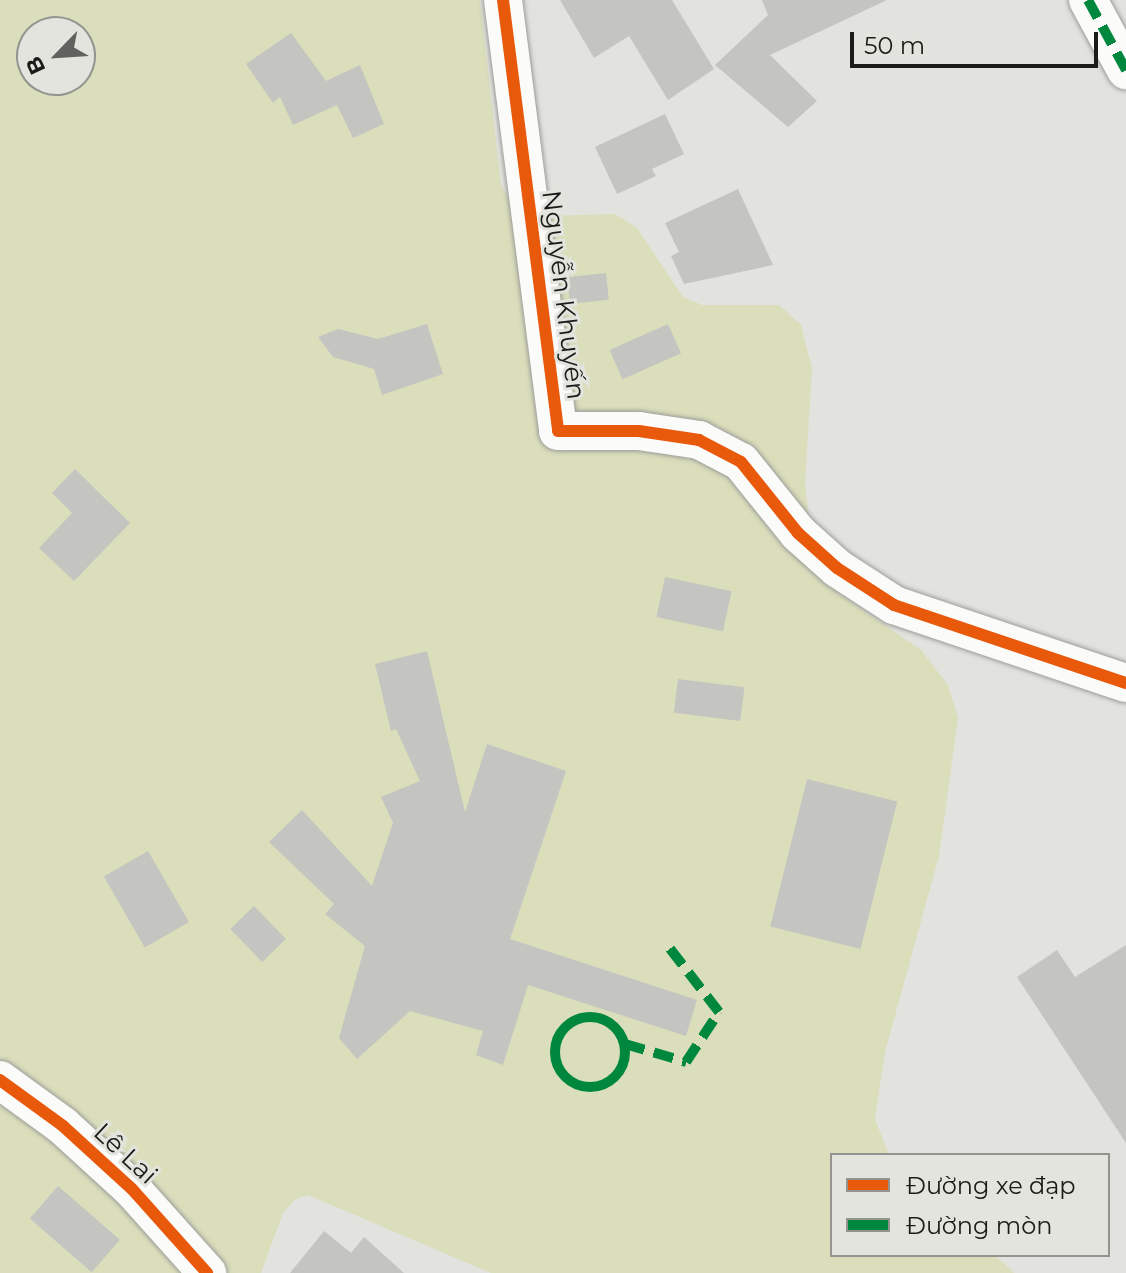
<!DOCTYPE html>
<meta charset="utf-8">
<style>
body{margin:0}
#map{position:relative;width:1126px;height:1273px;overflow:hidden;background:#e2e3de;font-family:Montserrat,sans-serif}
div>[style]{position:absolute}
.green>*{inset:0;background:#dadebb}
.building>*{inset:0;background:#c4c5c1;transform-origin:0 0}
.roads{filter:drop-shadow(0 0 2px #9d9d9a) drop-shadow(0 0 2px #9d9d9a)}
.minor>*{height:38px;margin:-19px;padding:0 19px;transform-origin:19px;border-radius:19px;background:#fbfbfa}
.quiet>*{height:10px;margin-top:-5px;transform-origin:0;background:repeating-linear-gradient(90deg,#00873e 0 20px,transparent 0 30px)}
.quiet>.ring{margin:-5px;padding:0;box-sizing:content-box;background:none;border:10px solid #00873e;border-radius:50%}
.cycleway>*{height:12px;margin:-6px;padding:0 6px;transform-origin:6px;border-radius:6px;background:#e8590c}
span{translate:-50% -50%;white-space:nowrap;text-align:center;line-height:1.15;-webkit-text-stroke:6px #e3e4dd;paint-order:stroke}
.street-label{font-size:26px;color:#1b1b19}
.legend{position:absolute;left:830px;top:1153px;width:280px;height:104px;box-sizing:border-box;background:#e3e4dd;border:2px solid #93948f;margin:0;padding:10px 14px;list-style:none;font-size:24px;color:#1b1b19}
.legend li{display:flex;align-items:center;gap:16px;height:40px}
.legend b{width:40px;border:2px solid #93948f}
.north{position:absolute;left:16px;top:16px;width:80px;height:80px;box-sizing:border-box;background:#e3e4dd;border:2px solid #93948f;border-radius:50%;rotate:245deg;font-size:22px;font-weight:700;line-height:32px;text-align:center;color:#1b1b19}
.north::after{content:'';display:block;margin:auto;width:28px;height:36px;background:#61615e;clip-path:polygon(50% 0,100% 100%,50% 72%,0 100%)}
.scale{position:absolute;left:850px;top:32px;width:248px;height:36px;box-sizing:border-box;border:4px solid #1b1b19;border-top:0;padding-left:10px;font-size:24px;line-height:28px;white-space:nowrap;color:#1b1b19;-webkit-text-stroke:6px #e3e4dd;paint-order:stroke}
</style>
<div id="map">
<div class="green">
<div style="clip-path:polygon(evenodd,0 0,480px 0,501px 186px,518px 209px,541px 216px,615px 214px,637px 228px,683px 297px,702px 305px,779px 305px,801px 325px,812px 368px,805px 484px,813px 549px,838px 593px,921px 650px,948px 685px,958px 718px,939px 856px,885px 1052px,875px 1119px,889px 1155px,832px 1155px,832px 1255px,995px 1255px,1014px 1273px,491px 1273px,308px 1195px,295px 1199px,283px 1213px,261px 1273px,0 1273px,0 0,32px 32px,80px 32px,80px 80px,32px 80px,32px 32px)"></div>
</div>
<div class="building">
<div style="clip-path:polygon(560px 0,672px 0,714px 69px,668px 100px,629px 36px,594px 58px)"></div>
<div style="clip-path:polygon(762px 0,887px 0,770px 55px,817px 101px,788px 127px,715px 65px,768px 15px)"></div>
<div style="clip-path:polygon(291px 33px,326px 81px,360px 65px,384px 124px,353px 138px,337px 105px,293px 125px,280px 97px,273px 103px,246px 64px)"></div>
<div style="clip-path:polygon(665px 114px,684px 154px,652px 169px,656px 176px,617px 194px,595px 147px)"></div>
<div style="clip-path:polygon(738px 189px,773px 265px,684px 284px,671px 256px,679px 252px,665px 223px)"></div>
<div style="left:606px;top:273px;width:27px;height:39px;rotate:84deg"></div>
<div style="clip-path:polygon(427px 324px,443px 374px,382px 395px,374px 369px,333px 357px,318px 337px,338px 329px,378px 339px)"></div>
<div style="left:668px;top:324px;width:32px;height:64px;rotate:66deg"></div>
<div style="clip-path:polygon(75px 469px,130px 523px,74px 581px,39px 548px,72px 513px,52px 493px)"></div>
<div style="left:665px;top:577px;width:68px;height:41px;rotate:12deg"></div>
<div style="clip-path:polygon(427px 651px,465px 812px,487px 744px,566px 771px,510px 939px,697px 1000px,686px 1036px,528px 985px,503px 1065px,476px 1055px,483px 1031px,410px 1011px,357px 1059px,339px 1038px,365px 946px,325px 914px,334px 904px,269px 842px,302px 810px,372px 886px,393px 823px,381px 797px,420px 781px,396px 729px,391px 731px,375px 664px)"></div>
<div style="left:678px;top:679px;width:67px;height:34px;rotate:7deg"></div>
<div style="left:807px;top:779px;width:93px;height:152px;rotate:14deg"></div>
<div style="left:148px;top:851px;width:82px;height:51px;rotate:60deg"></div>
<div style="left:254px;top:906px;width:46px;height:33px;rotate:46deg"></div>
<div style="clip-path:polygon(1126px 945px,1126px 1143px,1017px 977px,1057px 950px,1075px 977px)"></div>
<div style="left:58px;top:1186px;width:82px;height:43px;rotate:41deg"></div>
<div style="clip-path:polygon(324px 1231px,351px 1253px,364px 1237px,404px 1273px,290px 1273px)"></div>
</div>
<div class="roads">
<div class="minor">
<div style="left:503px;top:0;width:434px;rotate:82.7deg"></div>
<div style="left:558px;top:431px;width:81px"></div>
<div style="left:639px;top:431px;width:61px;rotate:8.5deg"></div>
<div style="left:699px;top:440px;width:47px;rotate:27.6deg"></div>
<div style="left:741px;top:462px;width:91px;rotate:51.2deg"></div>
<div style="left:798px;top:533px;width:52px;rotate:41.9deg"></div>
<div style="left:837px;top:568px;width:68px;rotate:33deg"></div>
<div style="left:894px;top:605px;width:245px;rotate:18.6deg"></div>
<div style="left:1088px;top:0;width:80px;rotate:61.5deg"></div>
<div style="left:0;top:1080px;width:78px;rotate:36.1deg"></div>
<div style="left:63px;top:1126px;width:93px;rotate:42.4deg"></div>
<div style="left:132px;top:1189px;width:113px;rotate:48.2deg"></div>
</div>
</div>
<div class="quiet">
<div style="left:1088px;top:0;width:80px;rotate:61.5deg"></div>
<div class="ring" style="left:555px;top:1017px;width:60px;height:60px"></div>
<div style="left:625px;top:1044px;width:64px;rotate:16.4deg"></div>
<div style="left:686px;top:1062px;width:60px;rotate:-56.6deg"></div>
<div style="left:719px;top:1012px;width:83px;rotate:-127.7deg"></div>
</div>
<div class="cycleway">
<div style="left:503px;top:0;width:434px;rotate:82.7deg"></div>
<div style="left:558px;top:431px;width:81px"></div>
<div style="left:639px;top:431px;width:61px;rotate:8.5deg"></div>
<div style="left:699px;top:440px;width:47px;rotate:27.6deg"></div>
<div style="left:741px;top:462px;width:91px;rotate:51.2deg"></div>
<div style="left:798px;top:533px;width:52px;rotate:41.9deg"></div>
<div style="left:837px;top:568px;width:68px;rotate:33deg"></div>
<div style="left:894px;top:605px;width:245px;rotate:18.6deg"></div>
<div style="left:0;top:1080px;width:78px;rotate:36.1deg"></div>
<div style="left:63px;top:1126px;width:93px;rotate:42.4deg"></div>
<div style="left:132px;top:1189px;width:113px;rotate:48.2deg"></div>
</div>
<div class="street-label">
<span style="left:563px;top:295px;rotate:83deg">Nguyễn Khuyến</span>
<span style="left:125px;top:1154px;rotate:43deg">Lê Lai</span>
</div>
<ul class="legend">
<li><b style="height:10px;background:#e8590c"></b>Đường xe đạp</li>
<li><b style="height:10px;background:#00873e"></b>Đường mòn</li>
</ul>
<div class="north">B</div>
<div class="scale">50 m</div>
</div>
